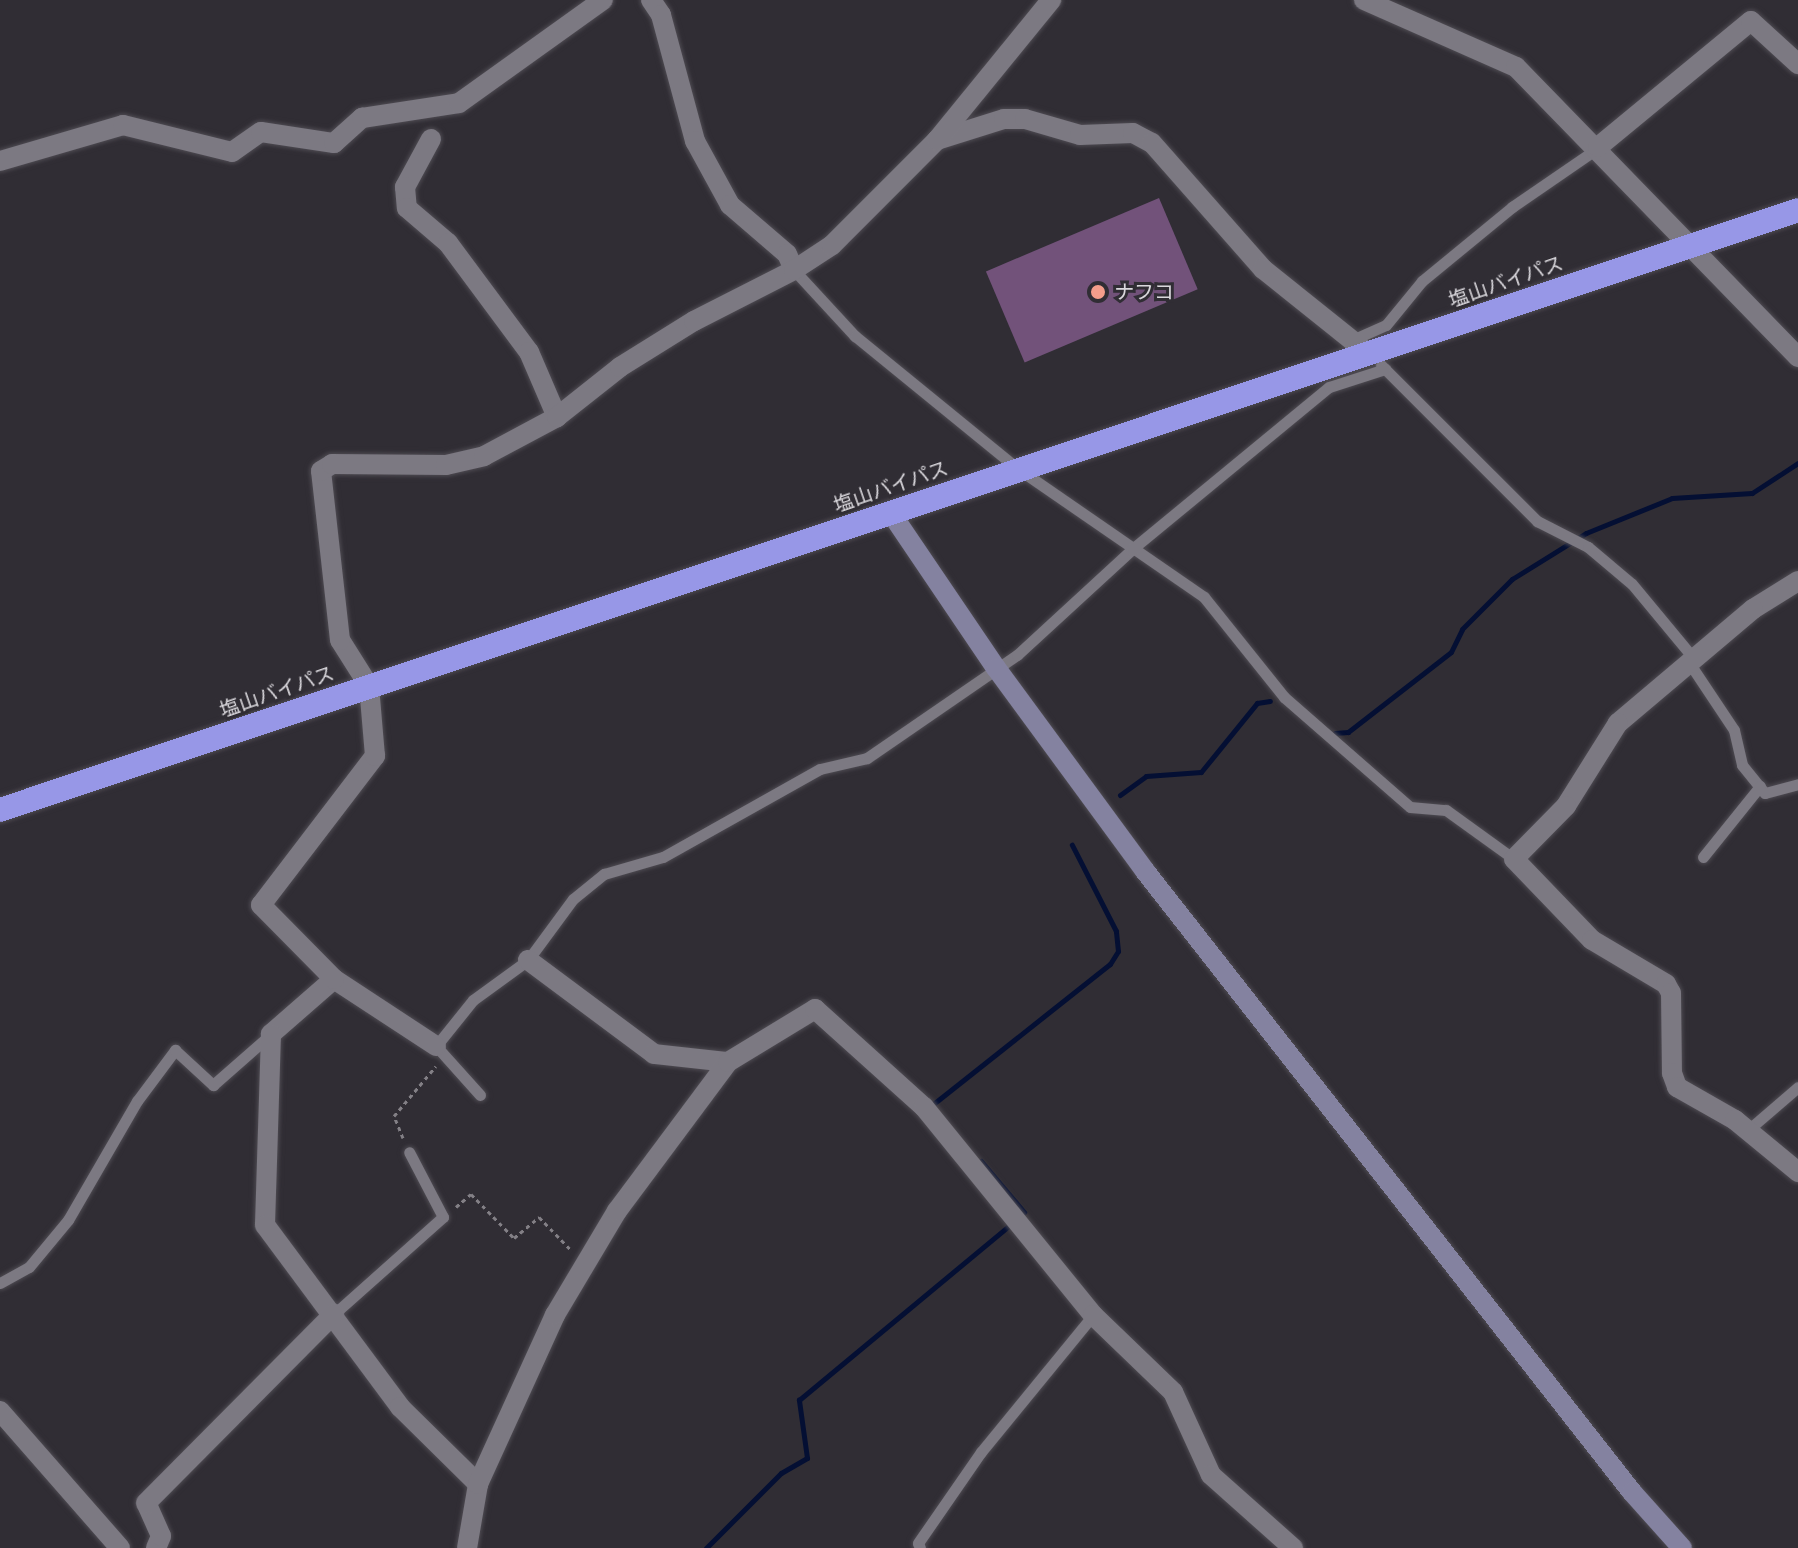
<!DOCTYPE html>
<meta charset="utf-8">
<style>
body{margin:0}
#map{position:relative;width:1798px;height:1548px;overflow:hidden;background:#302d34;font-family:Arial,"Noto Sans JP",sans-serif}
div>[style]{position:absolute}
.stream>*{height:5px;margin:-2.5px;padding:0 2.5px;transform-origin:2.5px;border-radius:2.5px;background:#040f33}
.building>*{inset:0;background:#72527a;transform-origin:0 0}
.path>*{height:3px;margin-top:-1.5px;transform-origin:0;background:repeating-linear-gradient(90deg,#838086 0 4px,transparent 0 8px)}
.roads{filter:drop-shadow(0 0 2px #4e4b52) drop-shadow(0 0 2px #4e4b52)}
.lane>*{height:11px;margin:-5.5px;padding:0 5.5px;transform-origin:5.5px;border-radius:5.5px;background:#7c7982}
.street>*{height:20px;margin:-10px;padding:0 10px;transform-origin:10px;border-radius:10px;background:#7c7982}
.secondary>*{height:20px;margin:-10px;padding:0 10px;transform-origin:10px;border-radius:10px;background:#8482a0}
.highway>*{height:24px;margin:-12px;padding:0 12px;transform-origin:12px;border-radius:12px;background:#9797e7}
.dots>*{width:22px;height:22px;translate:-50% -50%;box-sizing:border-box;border:4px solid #302d34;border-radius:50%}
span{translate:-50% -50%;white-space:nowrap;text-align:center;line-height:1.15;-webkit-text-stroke:6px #302d34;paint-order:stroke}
.street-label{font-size:20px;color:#d9d7dc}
.poi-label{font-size:20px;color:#d9d7dc}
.left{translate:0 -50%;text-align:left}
</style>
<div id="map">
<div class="stream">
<div style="left:1335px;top:733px;width:13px;rotate:-4deg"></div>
<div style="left:1348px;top:732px;width:130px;rotate:-37.8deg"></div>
<div style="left:1451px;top:652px;width:25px;rotate:-64deg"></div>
<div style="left:1462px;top:629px;width:71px;rotate:-45deg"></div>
<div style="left:1512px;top:579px;width:87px;rotate:-31.9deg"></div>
<div style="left:1586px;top:533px;width:93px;rotate:-22.1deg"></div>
<div style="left:1672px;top:498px;width:80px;rotate:-3.6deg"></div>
<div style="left:1752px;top:493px;width:55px;rotate:-33.1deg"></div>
<div style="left:1120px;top:795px;width:32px;rotate:-36deg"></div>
<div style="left:1146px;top:776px;width:55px;rotate:-4.2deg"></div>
<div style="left:1201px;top:772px;width:89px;rotate:-50.9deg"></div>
<div style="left:1257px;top:703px;width:13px;rotate:-9deg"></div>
<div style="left:932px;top:1105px;width:227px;rotate:-38.4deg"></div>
<div style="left:1110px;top:964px;width:15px;rotate:-58deg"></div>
<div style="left:1118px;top:951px;width:20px;rotate:-96deg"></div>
<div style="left:1116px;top:931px;width:97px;rotate:-117.1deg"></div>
<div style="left:981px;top:1161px;width:67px;rotate:49.9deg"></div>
<div style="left:706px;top:1548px;width:106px;rotate:-45deg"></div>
<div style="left:781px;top:1473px;width:30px;rotate:-30deg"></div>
<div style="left:807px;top:1458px;width:59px;rotate:-97.9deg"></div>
<div style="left:799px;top:1400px;width:277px;rotate:-39.7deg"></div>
</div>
<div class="building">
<div style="left:1159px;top:198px;width:99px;height:188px;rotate:67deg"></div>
</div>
<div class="path">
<div style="left:403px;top:1138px;width:24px;rotate:-112deg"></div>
<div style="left:394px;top:1116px;width:65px;rotate:-50deg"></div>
<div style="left:456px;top:1207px;width:20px;rotate:-41deg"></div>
<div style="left:471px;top:1194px;width:62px;rotate:45.7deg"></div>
<div style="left:514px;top:1238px;width:33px;rotate:-40deg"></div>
<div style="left:539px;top:1217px;width:47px;rotate:45.9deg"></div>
</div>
<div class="roads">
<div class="lane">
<div style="left:794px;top:270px;width:90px;rotate:47.3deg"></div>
<div style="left:855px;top:336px;width:209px;rotate:39.2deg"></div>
<div style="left:1017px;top:468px;width:227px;rotate:34.6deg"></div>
<div style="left:1204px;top:597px;width:128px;rotate:51.3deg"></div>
<div style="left:1284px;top:697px;width:167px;rotate:41.1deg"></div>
<div style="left:1410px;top:807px;width:36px;rotate:5deg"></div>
<div style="left:1446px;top:810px;width:84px;rotate:35.8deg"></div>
<div style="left:1352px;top:340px;width:37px;rotate:-24deg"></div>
<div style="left:1386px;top:325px;width:57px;rotate:-50.7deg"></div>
<div style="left:1422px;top:281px;width:117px;rotate:-39.4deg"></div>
<div style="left:1512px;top:207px;width:104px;rotate:-34.5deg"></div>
<div style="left:1381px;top:365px;width:221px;rotate:45deg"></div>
<div style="left:1537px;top:521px;width:57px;rotate:27deg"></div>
<div style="left:1588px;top:547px;width:57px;rotate:40.1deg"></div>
<div style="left:1632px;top:584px;width:99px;rotate:50.3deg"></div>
<div style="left:1690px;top:664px;width:79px;rotate:56.3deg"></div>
<div style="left:1734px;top:730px;width:36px;rotate:77deg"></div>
<div style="left:1742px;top:765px;width:36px;rotate:51deg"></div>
<div style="left:1765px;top:793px;width:34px;rotate:-15deg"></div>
<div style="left:1703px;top:857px;width:91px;rotate:-51.2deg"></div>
<div style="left:480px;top:1095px;width:66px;rotate:-131.9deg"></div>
<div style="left:436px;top:1046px;width:59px;rotate:-51.2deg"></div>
<div style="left:473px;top:1000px;width:68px;rotate:-36deg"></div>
<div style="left:528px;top:960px;width:76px;rotate:-53.6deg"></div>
<div style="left:573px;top:899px;width:40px;rotate:-39deg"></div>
<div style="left:604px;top:874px;width:61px;rotate:-16.1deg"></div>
<div style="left:663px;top:857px;width:180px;rotate:-29.3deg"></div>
<div style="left:820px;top:769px;width:48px;rotate:-13.2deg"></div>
<div style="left:867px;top:758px;width:182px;rotate:-34.5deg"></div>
<div style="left:1017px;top:655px;width:155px;rotate:-42.6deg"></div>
<div style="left:1131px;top:550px;width:256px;rotate:-39.5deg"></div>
<div style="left:1329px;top:387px;width:59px;rotate:-17.8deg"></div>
<div style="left:1748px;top:1130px;width:66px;rotate:-40.7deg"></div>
<div style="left:0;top:1283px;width:33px;rotate:-29deg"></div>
<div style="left:29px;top:1267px;width:61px;rotate:-50.3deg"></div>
<div style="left:68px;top:1220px;width:138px;rotate:-59.9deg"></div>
<div style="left:137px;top:1101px;width:64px;rotate:-53.3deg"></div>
<div style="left:175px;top:1050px;width:52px;rotate:42.6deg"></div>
<div style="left:213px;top:1085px;width:76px;rotate:-41.3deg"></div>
<div style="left:334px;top:1314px;width:146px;rotate:-41.7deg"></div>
<div style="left:443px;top:1217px;width:73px;rotate:-117.6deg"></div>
<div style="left:920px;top:1548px;width:5px;rotate:-112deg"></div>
<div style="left:918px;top:1543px;width:111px;rotate:-55.3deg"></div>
<div style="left:981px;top:1452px;width:177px;rotate:-50.7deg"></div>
</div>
<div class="street">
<div style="left:651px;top:0;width:18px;rotate:56deg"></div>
<div style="left:661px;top:15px;width:131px;rotate:74.9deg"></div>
<div style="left:695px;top:141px;width:73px;rotate:61.3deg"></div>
<div style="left:730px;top:205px;width:75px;rotate:40.7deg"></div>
<div style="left:787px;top:254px;width:17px;rotate:66deg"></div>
<div style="left:1364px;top:0;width:166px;rotate:23.8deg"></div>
<div style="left:1516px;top:67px;width:405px;rotate:45.8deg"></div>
<div style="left:431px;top:139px;width:55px;rotate:118.4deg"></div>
<div style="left:405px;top:187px;width:21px;rotate:85deg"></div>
<div style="left:407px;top:208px;width:54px;rotate:40.5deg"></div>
<div style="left:448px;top:243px;width:136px;rotate:53.4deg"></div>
<div style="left:529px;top:352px;width:71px;rotate:66.7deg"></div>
<div style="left:937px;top:140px;width:70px;rotate:-17.4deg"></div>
<div style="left:1004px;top:119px;width:21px"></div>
<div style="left:1025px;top:119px;width:57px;rotate:16.2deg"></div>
<div style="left:1080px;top:135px;width:53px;rotate:-2.2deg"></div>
<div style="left:1133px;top:133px;width:21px;rotate:28deg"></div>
<div style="left:1152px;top:143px;width:168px;rotate:48.6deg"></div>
<div style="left:1263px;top:269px;width:136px;rotate:38.7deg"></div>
<div style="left:1598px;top:147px;width:198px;rotate:-39.5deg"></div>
<div style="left:1751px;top:21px;width:64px;rotate:42.5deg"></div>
<div style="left:0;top:161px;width:128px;rotate:-16.3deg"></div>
<div style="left:123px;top:125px;width:112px;rotate:13.9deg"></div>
<div style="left:232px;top:152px;width:35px;rotate:-35deg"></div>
<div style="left:261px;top:132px;width:74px;rotate:8.6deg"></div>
<div style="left:334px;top:143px;width:38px;rotate:-42deg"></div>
<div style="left:362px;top:118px;width:98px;rotate:-8.8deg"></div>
<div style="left:459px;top:103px;width:177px;rotate:-35.6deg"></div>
<div style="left:1798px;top:581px;width:53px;rotate:148.1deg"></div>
<div style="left:1753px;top:609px;width:177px;rotate:139.8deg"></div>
<div style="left:1618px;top:723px;width:98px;rotate:122.1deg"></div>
<div style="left:1566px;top:806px;width:74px;rotate:134.5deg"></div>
<div style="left:1514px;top:859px;width:112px;rotate:46.1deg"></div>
<div style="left:1592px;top:940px;width:86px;rotate:30.7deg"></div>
<div style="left:1666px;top:984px;width:10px;rotate:61deg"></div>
<div style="left:1671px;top:993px;width:80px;rotate:89.3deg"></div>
<div style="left:1672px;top:1073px;width:15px;rotate:70deg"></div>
<div style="left:1677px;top:1087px;width:67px;rotate:29.6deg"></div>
<div style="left:1735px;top:1120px;width:82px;rotate:39.5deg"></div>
<div style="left:528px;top:960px;width:157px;rotate:36.7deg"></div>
<div style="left:654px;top:1054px;width:74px;rotate:6.2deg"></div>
<div style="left:334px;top:979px;width:84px;rotate:138.9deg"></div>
<div style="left:271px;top:1034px;width:191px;rotate:91.8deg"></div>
<div style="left:265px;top:1225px;width:227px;rotate:53.4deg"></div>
<div style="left:400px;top:1407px;width:110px;rotate:44.6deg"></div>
<div style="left:436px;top:1046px;width:122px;rotate:-146.7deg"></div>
<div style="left:334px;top:979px;width:104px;rotate:-134.6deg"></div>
<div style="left:261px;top:905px;width:188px;rotate:-52.6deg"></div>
<div style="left:375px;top:756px;width:70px;rotate:-94.9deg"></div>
<div style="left:369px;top:686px;width:54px;rotate:-122.2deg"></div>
<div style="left:340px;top:640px;width:170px;rotate:-96.4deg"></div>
<div style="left:321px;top:471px;width:13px;rotate:-32deg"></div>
<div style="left:332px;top:464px;width:114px;rotate:0.5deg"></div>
<div style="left:446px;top:465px;width:39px;rotate:-13deg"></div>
<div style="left:484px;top:456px;width:83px;rotate:-28.1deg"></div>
<div style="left:557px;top:417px;width:80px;rotate:-38.4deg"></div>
<div style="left:620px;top:367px;width:87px;rotate:-31.9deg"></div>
<div style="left:694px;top:321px;width:112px;rotate:-27deg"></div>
<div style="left:794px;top:270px;width:45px;rotate:-33.3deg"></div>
<div style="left:832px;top:245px;width:148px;rotate:-45deg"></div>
<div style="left:937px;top:140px;width:181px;rotate:-50.8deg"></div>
<div style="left:0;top:1411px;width:182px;rotate:48.8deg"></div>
<div style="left:156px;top:1548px;width:13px;rotate:-67deg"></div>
<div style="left:161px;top:1536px;width:36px;rotate:-114deg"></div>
<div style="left:146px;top:1503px;width:267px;rotate:-45.2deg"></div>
<div style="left:467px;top:1548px;width:65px;rotate:-80.2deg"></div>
<div style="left:478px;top:1484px;width:186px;rotate:-65.5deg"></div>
<div style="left:555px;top:1315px;width:121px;rotate:-59.2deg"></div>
<div style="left:617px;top:1211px;width:186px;rotate:-53.3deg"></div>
<div style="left:728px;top:1062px;width:102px;rotate:-31.3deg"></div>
<div style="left:815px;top:1009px;width:147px;rotate:42deg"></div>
<div style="left:924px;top:1107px;width:268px;rotate:50.9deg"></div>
<div style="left:1093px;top:1315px;width:111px;rotate:43.9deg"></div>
<div style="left:1173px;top:1392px;width:91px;rotate:65.4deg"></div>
<div style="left:1211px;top:1475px;width:110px;rotate:41.7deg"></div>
</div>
<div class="secondary">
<div style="left:891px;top:513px;width:187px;rotate:55.9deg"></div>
<div style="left:996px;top:668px;width:252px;rotate:53.7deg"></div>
<div style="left:1145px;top:871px;width:789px;rotate:51.9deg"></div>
<div style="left:1632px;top:1492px;width:75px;rotate:48.2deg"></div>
</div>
<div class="highway">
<div style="left:0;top:810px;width:1895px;rotate:-18.45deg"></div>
</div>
</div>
<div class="dots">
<div style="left:1098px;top:292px;background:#f49d8b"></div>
</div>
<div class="street-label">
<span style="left:1506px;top:282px;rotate:-19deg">塩山バイパス</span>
<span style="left:891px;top:487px;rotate:-19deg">塩山バイパス</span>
<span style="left:277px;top:692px;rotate:-19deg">塩山バイパス</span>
</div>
<div class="poi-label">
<span class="left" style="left:1114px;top:292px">ナフコ</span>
</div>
</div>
